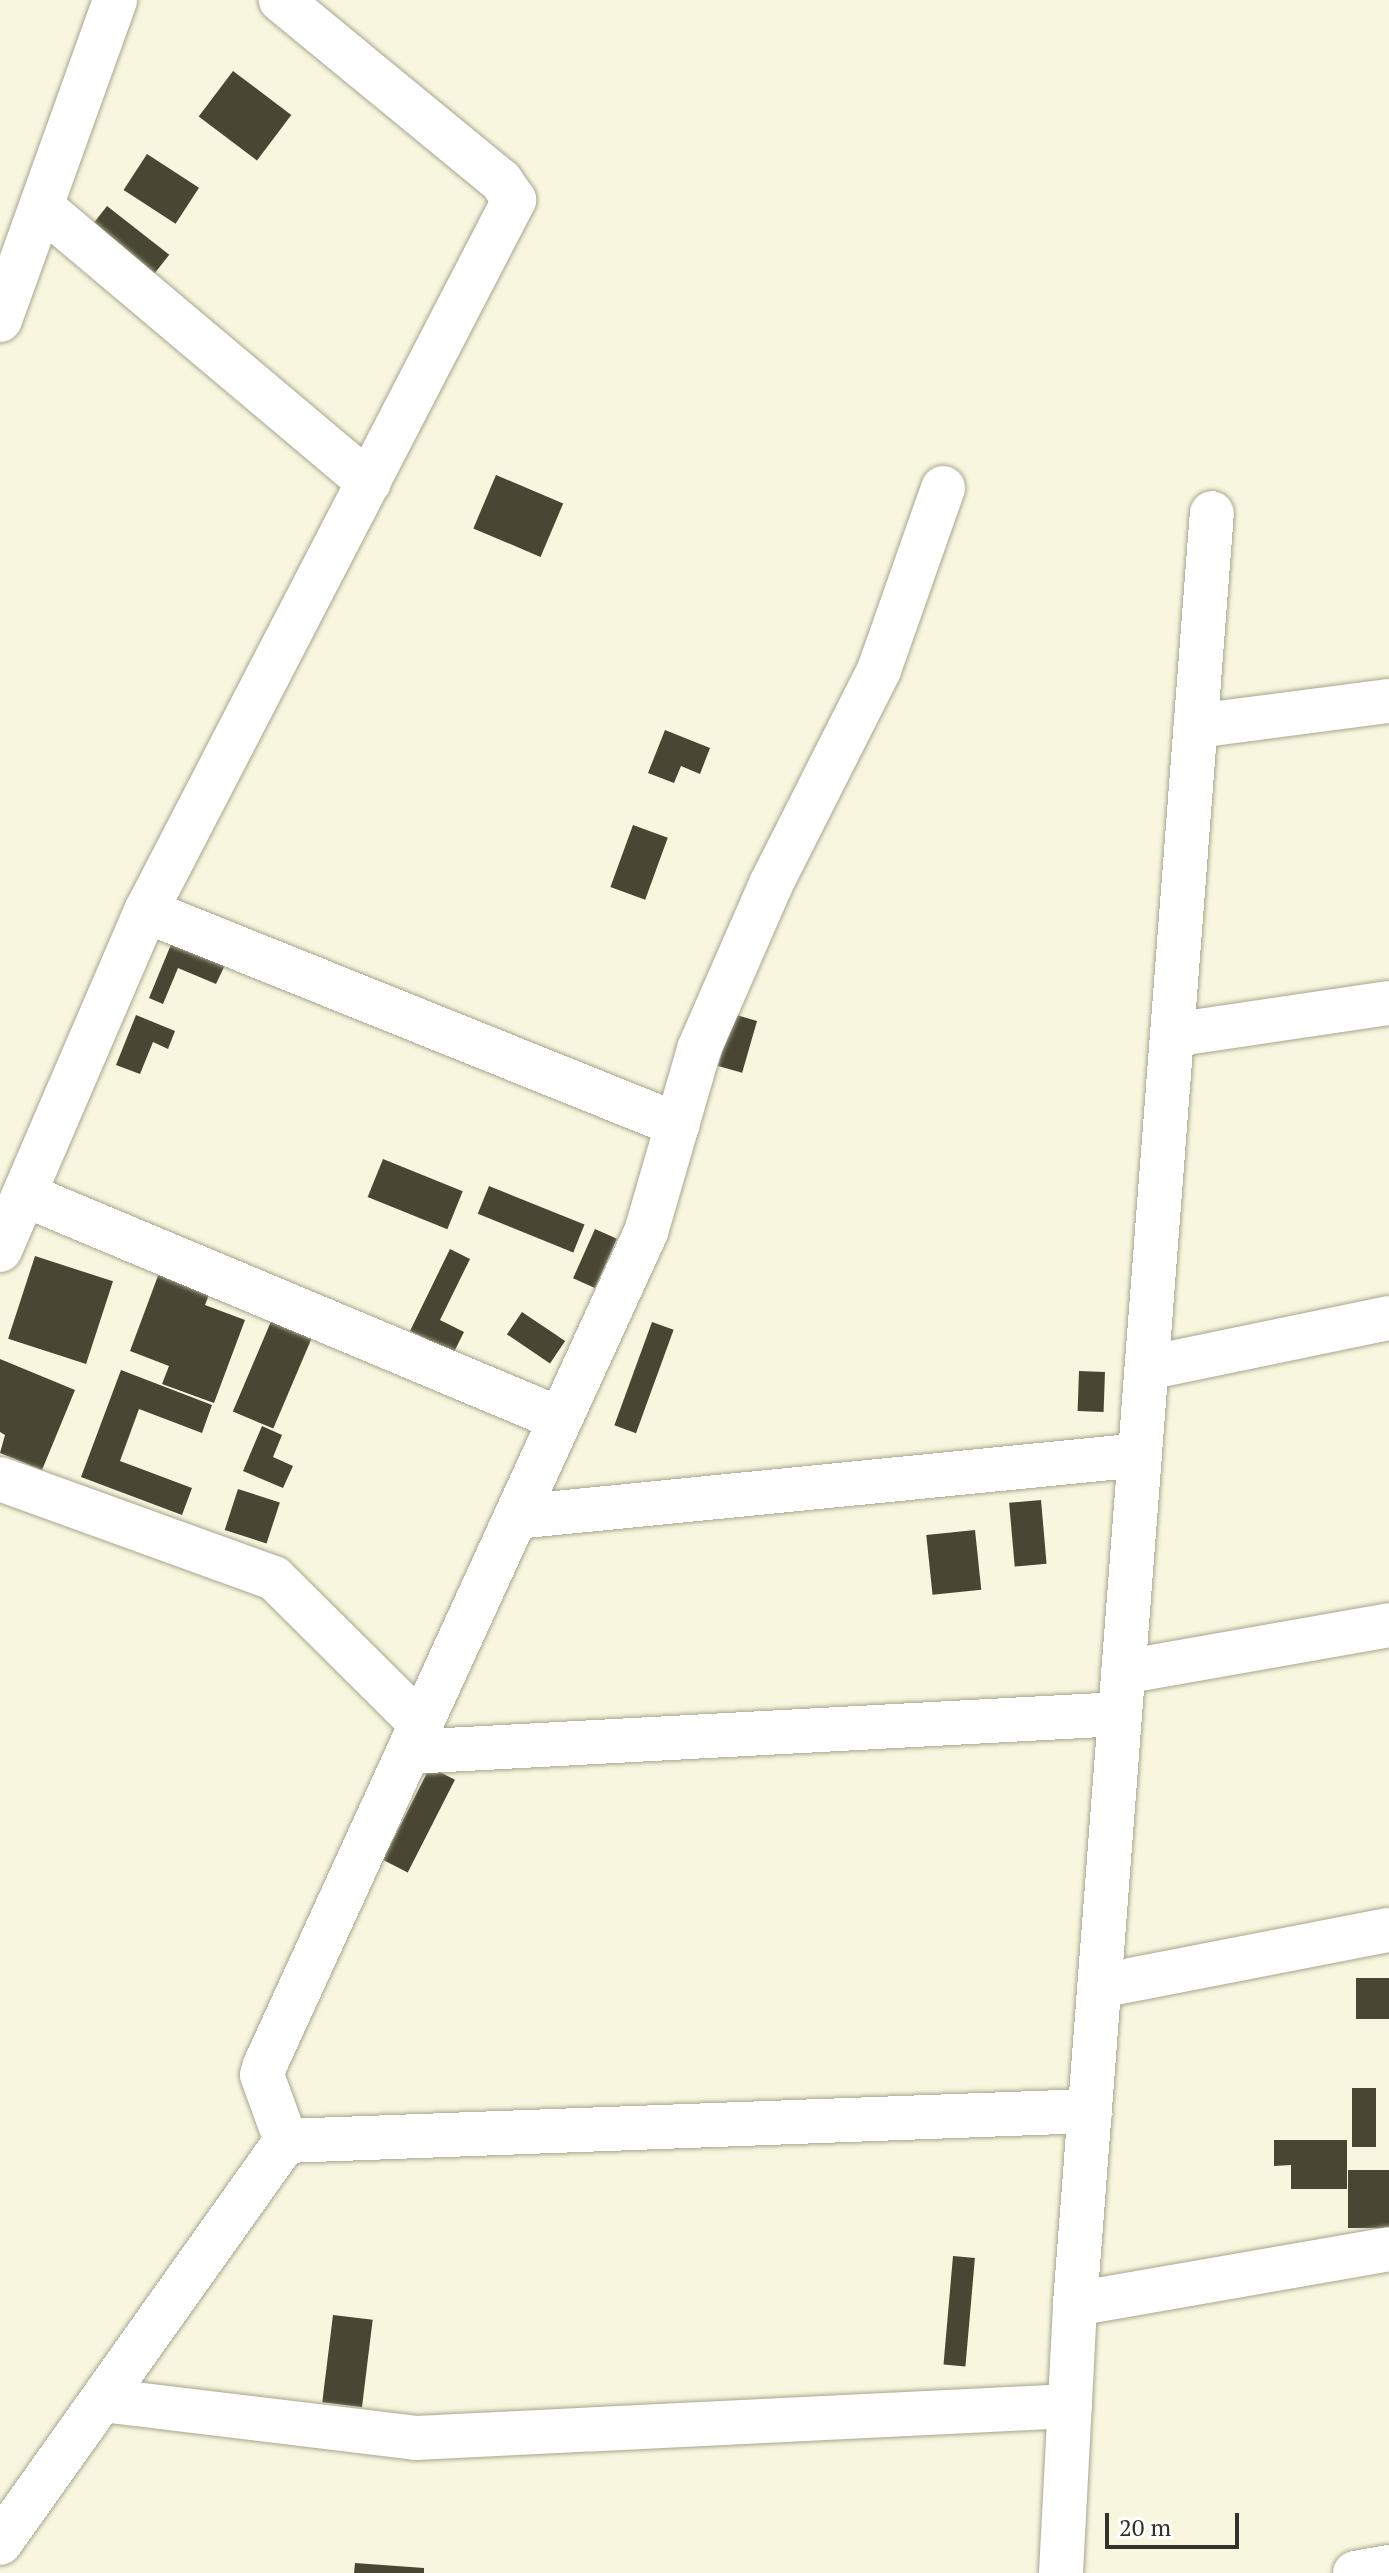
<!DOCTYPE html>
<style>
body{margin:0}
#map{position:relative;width:1389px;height:2573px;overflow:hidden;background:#f8f6de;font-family:"PT Serif",serif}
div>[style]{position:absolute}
.building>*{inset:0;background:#494733;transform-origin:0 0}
.roads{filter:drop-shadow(0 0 2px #a7a58f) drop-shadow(0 0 2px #a7a58f)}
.minor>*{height:44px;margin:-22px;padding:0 22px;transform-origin:22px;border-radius:22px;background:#fff}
span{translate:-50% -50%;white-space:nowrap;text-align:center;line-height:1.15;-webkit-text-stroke:8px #fff;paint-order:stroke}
.scale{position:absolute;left:1105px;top:2513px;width:134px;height:36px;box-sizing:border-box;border:4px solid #323228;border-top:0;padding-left:10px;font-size:24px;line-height:28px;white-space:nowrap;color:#323228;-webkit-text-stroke:6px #fff;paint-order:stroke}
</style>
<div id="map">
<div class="building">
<div style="left:233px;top:71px;width:73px;height:57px;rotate:37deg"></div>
<div style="left:147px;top:154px;width:62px;height:43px;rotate:33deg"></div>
<div style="left:107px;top:206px;width:79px;height:32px;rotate:38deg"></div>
<div style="left:496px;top:475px;width:73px;height:58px;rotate:23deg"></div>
<div style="clip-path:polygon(665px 730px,710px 748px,700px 774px,681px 766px,674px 783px,648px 773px)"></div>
<div style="left:633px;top:825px;width:37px;height:66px;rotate:20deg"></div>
<div style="clip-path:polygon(172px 942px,225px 965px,216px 984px,178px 968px,163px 1004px,149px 998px)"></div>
<div style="left:733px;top:1014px;width:25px;height:54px;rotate:16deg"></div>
<div style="clip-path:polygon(136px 1015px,175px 1031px,168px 1049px,153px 1042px,140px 1074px,116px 1065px)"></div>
<div style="left:383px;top:1159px;width:86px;height:41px;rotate:22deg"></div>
<div style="left:489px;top:1186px;width:103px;height:30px;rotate:22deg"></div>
<div style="left:595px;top:1229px;width:24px;height:54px;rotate:24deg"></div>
<div style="clip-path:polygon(450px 1249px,470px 1259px,440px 1320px,464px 1332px,454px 1352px,410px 1331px)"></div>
<div style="left:35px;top:1256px;width:82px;height:87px;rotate:18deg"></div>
<div style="clip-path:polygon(162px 1265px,213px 1284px,205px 1305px,245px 1320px,214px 1403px,162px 1384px,169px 1366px,130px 1351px)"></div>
<div style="left:275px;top:1312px;width:44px;height:108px;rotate:23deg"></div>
<div style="left:522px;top:1312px;width:52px;height:27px;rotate:34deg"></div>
<div style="left:652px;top:1322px;width:23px;height:110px;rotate:20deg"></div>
<div style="clip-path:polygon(0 1359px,75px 1390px,42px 1470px,0 1453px,5px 1435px,0 1432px)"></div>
<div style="clip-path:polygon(121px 1370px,212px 1405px,202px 1433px,139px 1409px,120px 1461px,192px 1488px,182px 1515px,81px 1477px)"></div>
<div style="left:1079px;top:1371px;width:26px;height:40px;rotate:2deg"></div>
<div style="clip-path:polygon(262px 1426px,282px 1435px,273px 1457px,293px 1466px,283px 1488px,243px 1471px)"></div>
<div style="left:238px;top:1489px;width:44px;height:43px;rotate:18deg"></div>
<div style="left:1041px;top:1500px;width:64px;height:32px;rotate:85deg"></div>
<div style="left:975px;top:1530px;width:60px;height:49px;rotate:84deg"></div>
<div style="left:430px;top:1767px;width:28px;height:104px;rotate:27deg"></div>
<div style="left:1389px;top:1978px;width:41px;height:33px;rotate:90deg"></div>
<div style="left:1352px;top:2088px;width:24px;height:59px"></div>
<div style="clip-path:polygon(1274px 2140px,1347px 2140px,1347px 2189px,1291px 2189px,1291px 2165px,1274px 2166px)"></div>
<div style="left:1389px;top:2170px;width:58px;height:41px;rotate:90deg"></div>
<div style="left:953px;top:2256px;width:22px;height:109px;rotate:5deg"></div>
<div style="left:333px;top:2315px;width:40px;height:88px;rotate:7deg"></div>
<div style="clip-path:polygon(355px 2563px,424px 2568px,424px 2573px,354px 2573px)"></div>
</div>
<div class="roads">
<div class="minor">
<div style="left:43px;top:208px;width:426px;rotate:40.1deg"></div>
<div style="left:0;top:320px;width:340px;rotate:-70.2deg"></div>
<div style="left:1196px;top:726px;width:195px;rotate:-7.4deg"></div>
<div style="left:146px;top:911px;width:573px;rotate:21.91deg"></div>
<div style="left:1172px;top:1035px;width:219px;rotate:-8.4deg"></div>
<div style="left:25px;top:1195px;width:580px;rotate:22.72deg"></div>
<div style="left:0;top:1250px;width:369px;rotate:-66.7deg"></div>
<div style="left:146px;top:911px;width:801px;rotate:-62.63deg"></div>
<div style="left:514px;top:200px;width:23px;rotate:-124deg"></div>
<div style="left:501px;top:181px;width:285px;rotate:-140.6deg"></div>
<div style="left:1147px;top:1368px;width:247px;rotate:-11.7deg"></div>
<div style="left:0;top:1479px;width:291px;rotate:19.9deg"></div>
<div style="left:274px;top:1578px;width:207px;rotate:44.8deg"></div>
<div style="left:516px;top:1517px;width:627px;rotate:-5.67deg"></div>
<div style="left:1123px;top:1672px;width:270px;rotate:-10deg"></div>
<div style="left:409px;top:1752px;width:712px;rotate:-3.06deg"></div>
<div style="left:1100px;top:1986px;width:294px;rotate:-11deg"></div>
<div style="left:286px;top:2141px;width:805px;rotate:-2.14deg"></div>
<div style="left:1075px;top:2304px;width:319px;rotate:-9.9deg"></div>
<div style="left:102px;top:2400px;width:316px;rotate:6.9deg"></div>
<div style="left:416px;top:2438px;width:655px;rotate:-2.8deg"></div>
<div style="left:0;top:2543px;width:493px;rotate:-54.6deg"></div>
<div style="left:286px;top:2141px;width:70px;rotate:-110deg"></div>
<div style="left:262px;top:2075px;width:10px;rotate:-73deg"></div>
<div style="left:265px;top:2065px;width:916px;rotate:-65.42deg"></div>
<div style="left:646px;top:1232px;width:191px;rotate:-73.8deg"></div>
<div style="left:699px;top:1049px;width:180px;rotate:-66.4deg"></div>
<div style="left:771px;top:884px;width:240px;rotate:-63.2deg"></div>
<div style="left:879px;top:670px;width:193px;rotate:-70.6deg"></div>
<div style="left:1061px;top:2573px;width:269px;rotate:-87deg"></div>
<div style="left:1075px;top:2304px;width:1796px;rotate:-85.63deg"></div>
<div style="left:1355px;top:2573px;width:35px;rotate:-10deg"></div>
</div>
</div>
<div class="scale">20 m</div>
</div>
